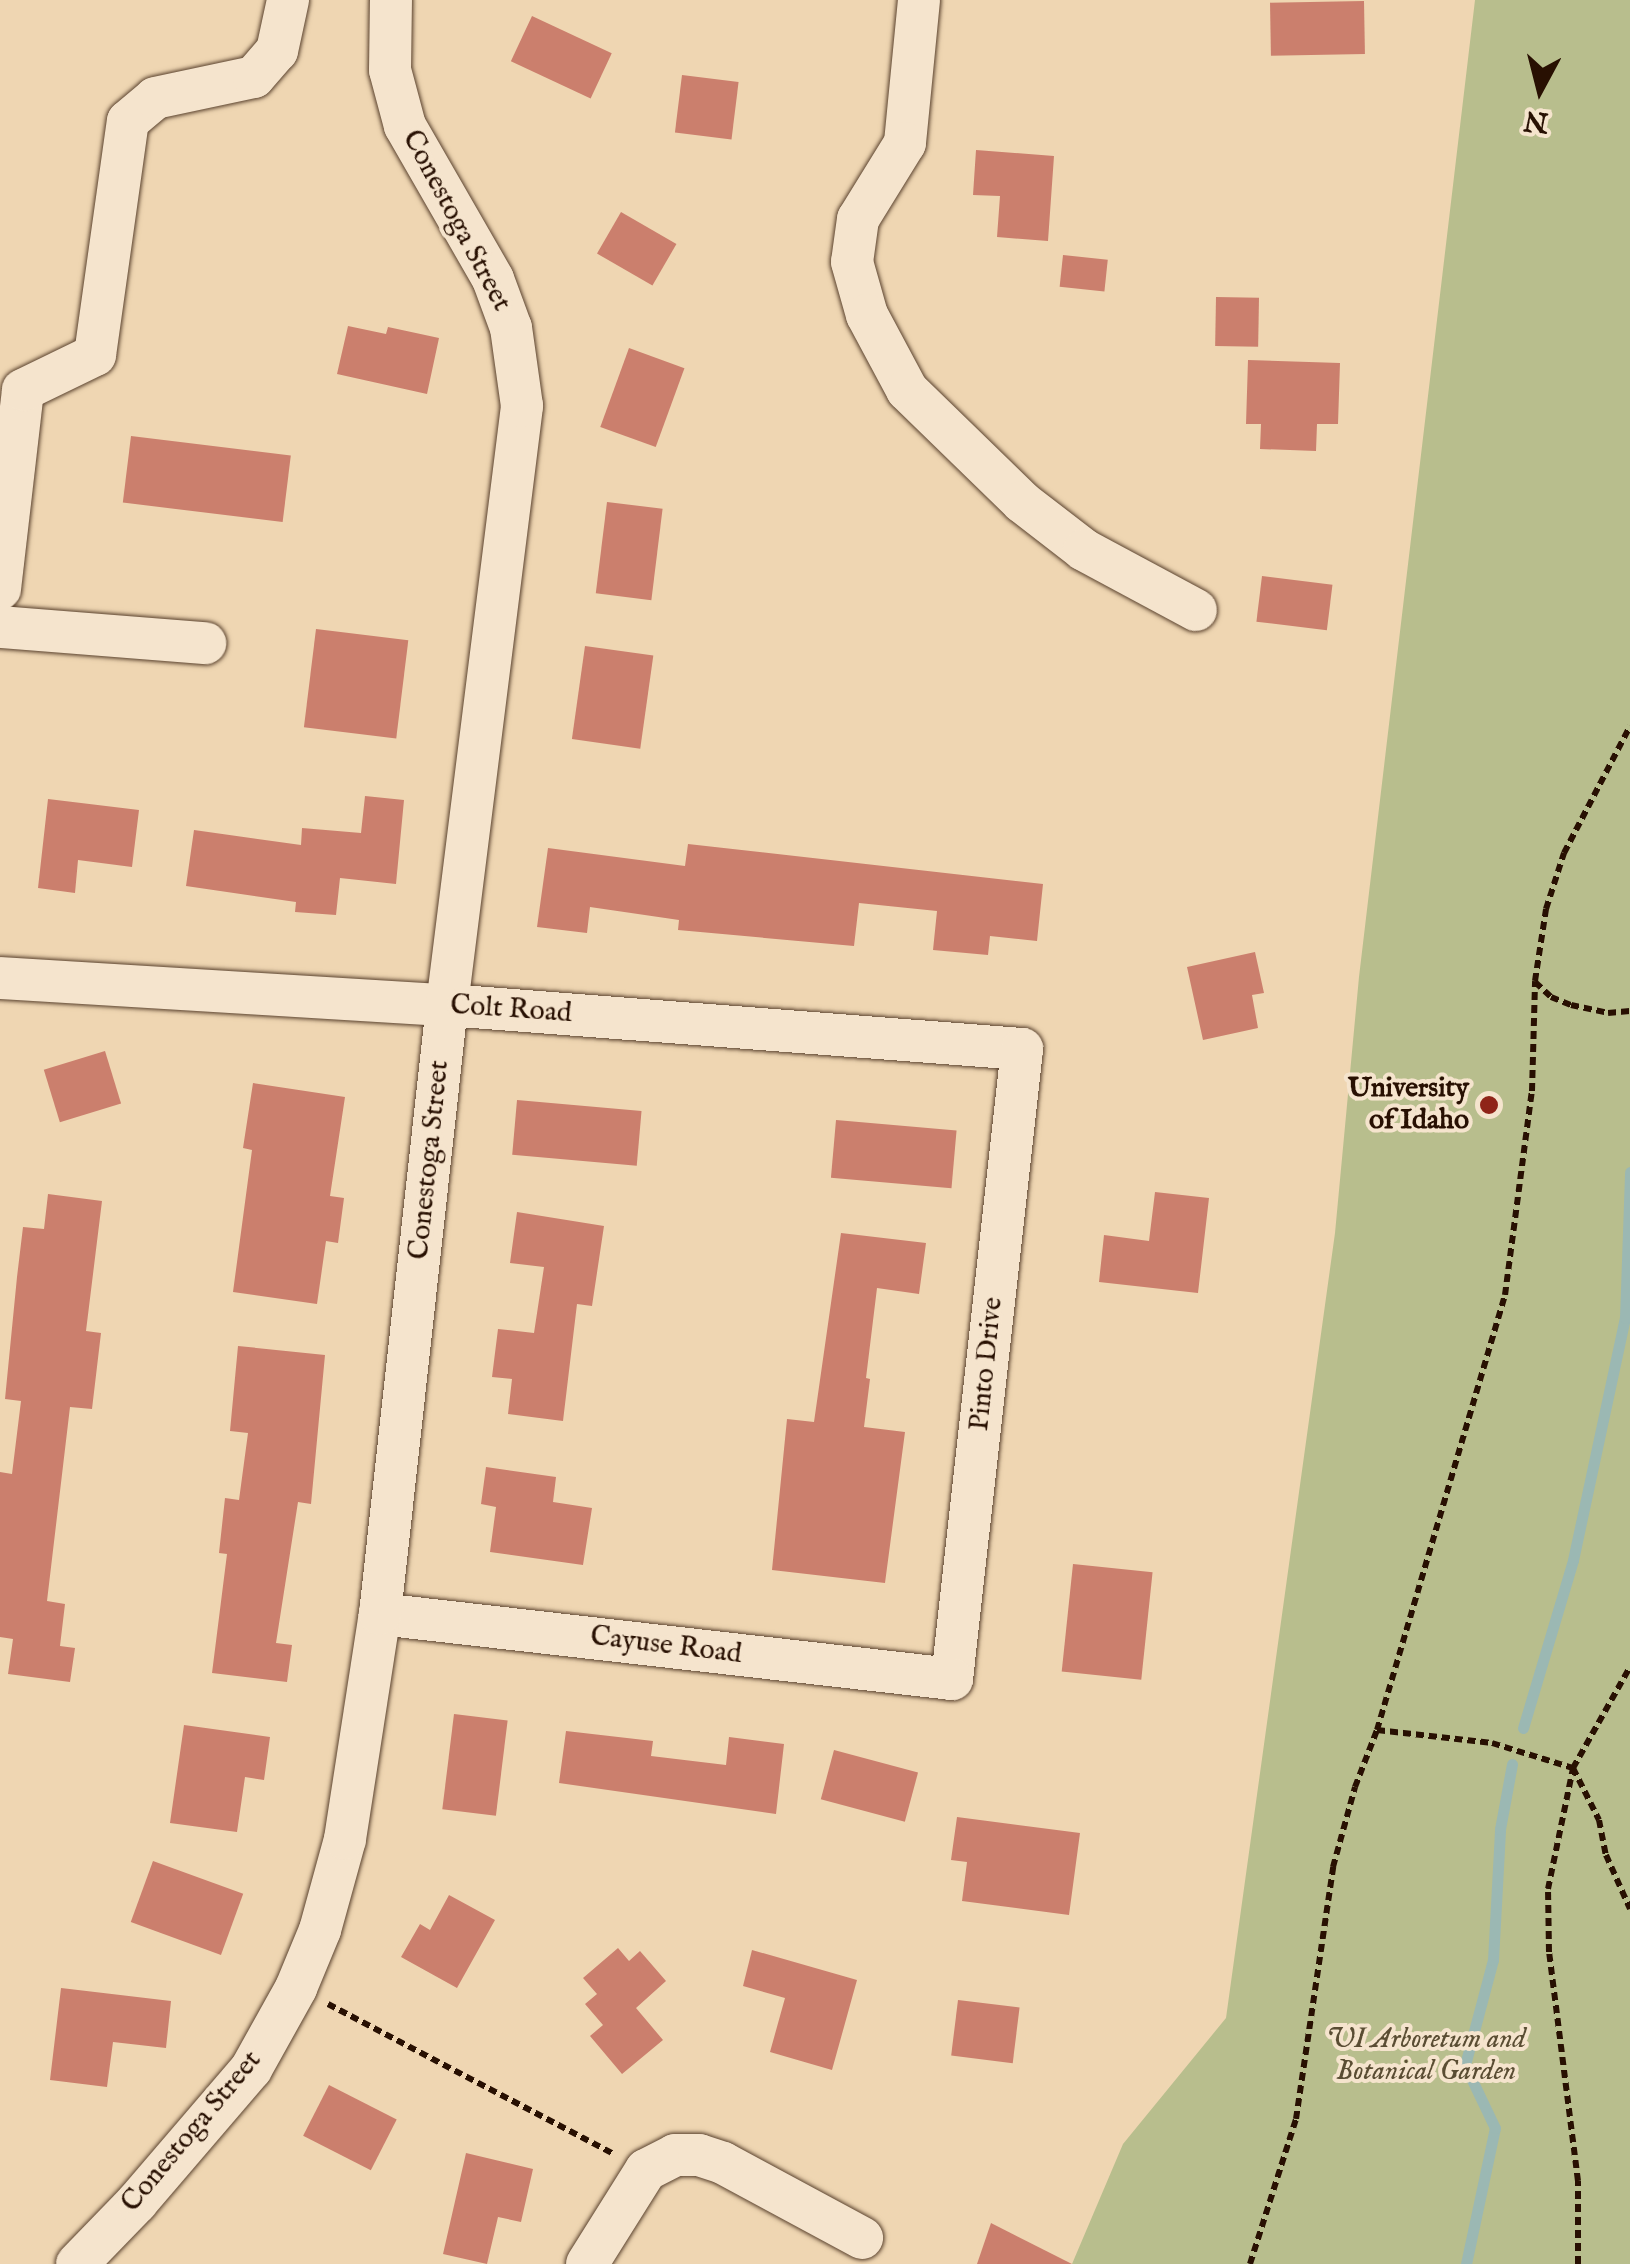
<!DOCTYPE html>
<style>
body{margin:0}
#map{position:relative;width:1630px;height:2264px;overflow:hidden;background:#efd6b2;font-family:"IM FELL English",serif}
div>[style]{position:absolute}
.green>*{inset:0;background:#b8be8d}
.stream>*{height:11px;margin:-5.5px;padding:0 5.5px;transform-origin:5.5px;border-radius:5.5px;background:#9bb8b3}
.building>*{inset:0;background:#cb7f6d;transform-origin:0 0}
.path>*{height:6px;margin-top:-3px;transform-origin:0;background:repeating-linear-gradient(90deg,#281002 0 8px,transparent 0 13px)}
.roads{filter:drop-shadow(0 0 2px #5a422e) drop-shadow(0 0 2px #5a422e)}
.minor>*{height:42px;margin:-21px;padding:0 21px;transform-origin:21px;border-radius:21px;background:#f5e4cd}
.dots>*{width:28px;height:28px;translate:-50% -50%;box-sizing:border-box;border:5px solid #f5e4cd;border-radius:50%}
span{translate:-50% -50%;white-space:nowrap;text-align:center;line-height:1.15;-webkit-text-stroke:8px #f5e4cd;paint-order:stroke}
.street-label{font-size:28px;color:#281002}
.poi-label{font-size:28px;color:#281002;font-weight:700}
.right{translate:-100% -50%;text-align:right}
.park-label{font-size:28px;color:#5a4d33;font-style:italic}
.north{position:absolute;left:1490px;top:40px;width:100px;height:100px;-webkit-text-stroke:8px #f5e4cd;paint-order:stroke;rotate:187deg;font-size:28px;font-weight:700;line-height:40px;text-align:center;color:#281002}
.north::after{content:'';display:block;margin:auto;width:35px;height:45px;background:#281002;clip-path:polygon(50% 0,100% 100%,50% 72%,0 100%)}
</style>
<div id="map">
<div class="green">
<div style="clip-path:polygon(1475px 0,1630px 0,1630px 2264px,1072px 2264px,1123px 2144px,1226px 2018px,1335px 1233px,1359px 977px)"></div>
</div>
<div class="stream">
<div style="left:1523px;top:1728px;width:175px;rotate:-73.4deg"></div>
<div style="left:1573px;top:1560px;width:248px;rotate:-77.9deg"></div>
<div style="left:1625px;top:1318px;width:146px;rotate:-88deg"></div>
<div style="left:1466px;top:2264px;width:139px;rotate:-78deg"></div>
<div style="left:1495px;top:2128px;width:70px;rotate:-115.5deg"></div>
<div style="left:1465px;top:2065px;width:109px;rotate:-75.1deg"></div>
<div style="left:1493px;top:1960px;width:131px;rotate:-86.9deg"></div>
<div style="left:1500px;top:1829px;width:66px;rotate:-79.5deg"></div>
</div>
<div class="building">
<div style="left:1364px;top:1px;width:53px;height:94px;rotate:89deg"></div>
<div style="left:532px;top:16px;width:88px;height:50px;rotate:25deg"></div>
<div style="left:682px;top:75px;width:57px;height:58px;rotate:7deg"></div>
<div style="clip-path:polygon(976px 150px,1054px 156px,1048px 241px,997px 237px,1000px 196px,973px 195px)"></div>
<div style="left:621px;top:212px;width:64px;height:48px;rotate:30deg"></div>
<div style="left:1063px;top:255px;width:45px;height:32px;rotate:6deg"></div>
<div style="left:1216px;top:297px;width:43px;height:49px;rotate:1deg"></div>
<div style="clip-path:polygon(348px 326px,386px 334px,388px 327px,439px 338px,427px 394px,337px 374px)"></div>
<div style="left:629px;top:348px;width:59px;height:84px;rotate:20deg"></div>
<div style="clip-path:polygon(1248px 360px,1340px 363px,1338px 424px,1317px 424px,1316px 451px,1260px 449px,1261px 424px,1246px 424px)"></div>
<div style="left:131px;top:436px;width:161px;height:67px;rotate:7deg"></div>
<div style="left:607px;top:502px;width:56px;height:92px;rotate:7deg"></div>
<div style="left:1262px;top:576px;width:71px;height:46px;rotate:7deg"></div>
<div style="left:316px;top:629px;width:93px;height:99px;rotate:7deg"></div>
<div style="left:585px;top:646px;width:69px;height:94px;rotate:8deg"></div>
<div style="clip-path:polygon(365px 796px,404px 800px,396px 884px,340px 878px,336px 915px,295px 912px,296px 902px,186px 886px,194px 830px,301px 845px,302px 828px,361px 833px)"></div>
<div style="clip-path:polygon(48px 799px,139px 810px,132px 867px,78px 860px,75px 893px,38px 888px)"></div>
<div style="clip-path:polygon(688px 844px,1043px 884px,1037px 941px,990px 936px,988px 955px,933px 950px,937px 911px,859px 903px,854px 946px,678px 930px,679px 920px,590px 907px,587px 933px,537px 927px,548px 848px,685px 866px)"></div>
<div style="clip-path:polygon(1255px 952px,1264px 993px,1252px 995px,1258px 1028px,1203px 1040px,1187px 967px)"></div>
<div style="left:105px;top:1051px;width:55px;height:64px;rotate:73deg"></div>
<div style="clip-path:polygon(253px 1083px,345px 1097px,330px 1196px,344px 1198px,338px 1243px,326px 1241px,317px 1304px,233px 1292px,252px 1150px,243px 1148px)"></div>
<div style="left:517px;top:1100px;width:125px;height:55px;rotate:5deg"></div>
<div style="left:836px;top:1120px;width:121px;height:58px;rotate:5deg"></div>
<div style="clip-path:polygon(1155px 1192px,1209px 1198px,1198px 1293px,1099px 1282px,1104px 1235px,1149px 1241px)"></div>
<div style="clip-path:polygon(48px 1194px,102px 1201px,86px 1331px,101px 1333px,92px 1409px,70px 1407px,47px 1601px,65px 1604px,60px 1646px,75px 1648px,70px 1682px,8px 1674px,13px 1639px,0 1637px,0 1472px,12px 1474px,21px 1401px,5px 1399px,17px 1277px,23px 1227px,44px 1229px)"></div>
<div style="clip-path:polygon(517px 1212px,604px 1226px,592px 1306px,577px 1304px,563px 1421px,508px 1414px,512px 1379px,492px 1377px,498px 1329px,534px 1333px,544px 1267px,510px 1263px)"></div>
<div style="clip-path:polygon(841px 1233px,926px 1243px,919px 1294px,877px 1288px,866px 1378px,870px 1379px,864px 1427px,905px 1432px,885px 1583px,772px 1570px,787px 1419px,814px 1422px)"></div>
<div style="clip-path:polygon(238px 1346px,325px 1355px,311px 1504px,298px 1502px,276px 1643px,292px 1645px,287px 1682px,212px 1673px,227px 1554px,219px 1553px,225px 1498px,239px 1500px,248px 1433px,230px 1431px)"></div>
<div style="clip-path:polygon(486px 1467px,556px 1477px,553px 1502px,592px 1508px,583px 1565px,490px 1552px,496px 1507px,481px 1504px)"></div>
<div style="left:1073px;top:1564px;width:80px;height:108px;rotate:6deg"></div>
<div style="left:454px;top:1714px;width:54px;height:96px;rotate:7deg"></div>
<div style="clip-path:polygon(184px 1725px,270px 1737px,264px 1780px,245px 1777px,237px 1832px,170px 1823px)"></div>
<div style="clip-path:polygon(566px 1731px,653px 1741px,651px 1756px,726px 1765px,729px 1737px,784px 1744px,776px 1814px,559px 1783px)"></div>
<div style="left:834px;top:1750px;width:87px;height:51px;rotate:15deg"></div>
<div style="clip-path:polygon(957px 1817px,1080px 1833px,1069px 1915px,962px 1901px,967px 1862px,951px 1860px)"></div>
<div style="left:153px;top:1861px;width:96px;height:65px;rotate:20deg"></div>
<div style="clip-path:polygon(449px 1895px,495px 1920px,457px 1988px,401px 1957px,420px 1924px,430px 1930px)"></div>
<div style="clip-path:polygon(618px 1948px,629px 1961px,640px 1951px,666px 1981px,636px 2008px,663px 2040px,622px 2074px,590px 2036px,603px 2025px,585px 2004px,597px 1994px,583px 1978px)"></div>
<div style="clip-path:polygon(752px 1950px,857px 1980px,832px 2070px,770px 2052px,785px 1998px,743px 1986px)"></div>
<div style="clip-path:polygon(61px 1988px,171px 2001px,166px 2048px,113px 2042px,107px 2087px,50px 2080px)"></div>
<div style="left:958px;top:2000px;width:62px;height:56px;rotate:7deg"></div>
<div style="left:329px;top:2085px;width:76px;height:57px;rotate:27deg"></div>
<div style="clip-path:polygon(466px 2153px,533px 2169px,521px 2222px,498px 2217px,487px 2264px,443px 2254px)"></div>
<div style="clip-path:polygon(991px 2223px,1072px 2264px,977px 2264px)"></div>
</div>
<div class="path">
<div style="left:1535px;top:982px;width:22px;rotate:43deg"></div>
<div style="left:1551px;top:997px;width:22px;rotate:22deg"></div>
<div style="left:1571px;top:1005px;width:38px;rotate:12deg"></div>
<div style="left:1608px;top:1013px;width:22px;rotate:-5deg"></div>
<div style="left:1377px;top:1730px;width:453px;rotate:-73.6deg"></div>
<div style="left:1505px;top:1295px;width:206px;rotate:-82.5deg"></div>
<div style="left:1532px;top:1091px;width:110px;rotate:-88.4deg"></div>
<div style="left:1535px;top:981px;width:73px;rotate:-81.3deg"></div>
<div style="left:1546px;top:909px;width:59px;rotate:-72.2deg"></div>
<div style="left:1564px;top:853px;width:143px;rotate:-62.5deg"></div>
<div style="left:328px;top:2004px;width:323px;rotate:27.7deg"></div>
<div style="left:1250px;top:2264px;width:152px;rotate:-72.4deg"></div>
<div style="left:1296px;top:2119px;width:255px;rotate:-81.6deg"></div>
<div style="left:1333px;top:1867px;width:83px;rotate:-74.6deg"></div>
<div style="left:1355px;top:1787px;width:61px;rotate:-68.9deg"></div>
<div style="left:1377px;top:1730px;width:116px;rotate:6.4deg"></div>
<div style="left:1492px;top:1743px;width:85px;rotate:17.2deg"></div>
<div style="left:1573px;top:1768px;width:58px;rotate:63.4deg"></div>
<div style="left:1599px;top:1820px;width:36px;rotate:79deg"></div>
<div style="left:1606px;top:1855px;width:59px;rotate:66deg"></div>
<div style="left:1578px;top:2264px;width:83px;rotate:-90deg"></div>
<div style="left:1578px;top:2181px;width:231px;rotate:-97.2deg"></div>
<div style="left:1549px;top:1952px;width:63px;rotate:-90.9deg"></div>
<div style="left:1548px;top:1889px;width:124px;rotate:-78.3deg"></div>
<div style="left:1573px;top:1768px;width:116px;rotate:-60.6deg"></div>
</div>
<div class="roads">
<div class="minor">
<div style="left:919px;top:0;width:144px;rotate:95.6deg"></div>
<div style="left:905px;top:143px;width:89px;rotate:121.7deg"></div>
<div style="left:858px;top:219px;width:43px;rotate:97.9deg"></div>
<div style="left:852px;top:262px;width:55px;rotate:74.2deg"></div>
<div style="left:867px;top:315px;width:85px;rotate:61.9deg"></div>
<div style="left:907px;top:390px;width:161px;rotate:44.2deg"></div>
<div style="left:1022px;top:502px;width:78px;rotate:37.7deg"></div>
<div style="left:1084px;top:550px;width:127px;rotate:28.2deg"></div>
<div style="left:0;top:589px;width:200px;rotate:-83.4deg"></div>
<div style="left:23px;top:390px;width:80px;rotate:-25.9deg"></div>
<div style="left:95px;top:355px;width:236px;rotate:-82deg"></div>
<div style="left:128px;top:121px;width:35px;rotate:-40deg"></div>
<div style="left:155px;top:98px;width:101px;rotate:-12deg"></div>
<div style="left:254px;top:77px;width:35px;rotate:-49deg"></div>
<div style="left:277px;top:51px;width:52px;rotate:-77.8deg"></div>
<div style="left:0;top:627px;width:206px;rotate:4.5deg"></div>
<div style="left:0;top:978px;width:448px;rotate:3.5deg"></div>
<div style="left:447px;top:1005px;width:577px;rotate:4.38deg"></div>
<div style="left:1022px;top:1049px;width:634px;rotate:96.34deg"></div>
<div style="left:952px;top:1679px;width:576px;rotate:-173.52deg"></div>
<div style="left:77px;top:2264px;width:86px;rotate:-45.9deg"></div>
<div style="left:137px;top:2202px;width:175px;rotate:-49.4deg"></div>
<div style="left:251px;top:2069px;width:93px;rotate:-60.9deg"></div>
<div style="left:296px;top:1988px;width:63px;rotate:-67.5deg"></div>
<div style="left:320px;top:1930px;width:94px;rotate:-74.6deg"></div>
<div style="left:345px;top:1839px;width:228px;rotate:-81.2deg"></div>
<div style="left:380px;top:1614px;width:613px;rotate:-83.72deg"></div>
<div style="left:447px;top:1005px;width:604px;rotate:-82.86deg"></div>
<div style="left:522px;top:406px;width:79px;rotate:-98deg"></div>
<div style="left:511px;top:328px;width:52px;rotate:-110.2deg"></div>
<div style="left:493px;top:279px;width:177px;rotate:-119.9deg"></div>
<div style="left:405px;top:126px;width:58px;rotate:-105deg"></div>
<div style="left:390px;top:70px;width:70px;rotate:-89.2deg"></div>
<div style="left:587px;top:2264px;width:111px;rotate:-57.9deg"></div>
<div style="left:646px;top:2170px;width:33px;rotate:-27deg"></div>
<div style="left:675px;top:2155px;width:24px"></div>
<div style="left:699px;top:2155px;width:25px;rotate:18deg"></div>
<div style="left:723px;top:2163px;width:158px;rotate:28.3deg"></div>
</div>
</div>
<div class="dots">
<div style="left:1489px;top:1105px;background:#8f2418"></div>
</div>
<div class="street-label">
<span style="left:456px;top:221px;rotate:62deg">Conestoga Street</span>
<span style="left:511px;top:1010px;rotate:4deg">Colt Road</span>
<span style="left:430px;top:1160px;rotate:-84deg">Conestoga Street</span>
<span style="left:987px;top:1364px;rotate:-84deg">Pinto Drive</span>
<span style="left:666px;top:1646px;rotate:7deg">Cayuse Road</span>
<span style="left:192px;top:2132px;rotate:-50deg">Conestoga Street</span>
</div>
<div class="poi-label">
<span class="right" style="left:1469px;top:1105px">University<br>of Idaho</span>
</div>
<div class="park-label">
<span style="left:1426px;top:2056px">UI Arboretum and<br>Botanical Garden</span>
</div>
<div class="north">N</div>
</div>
